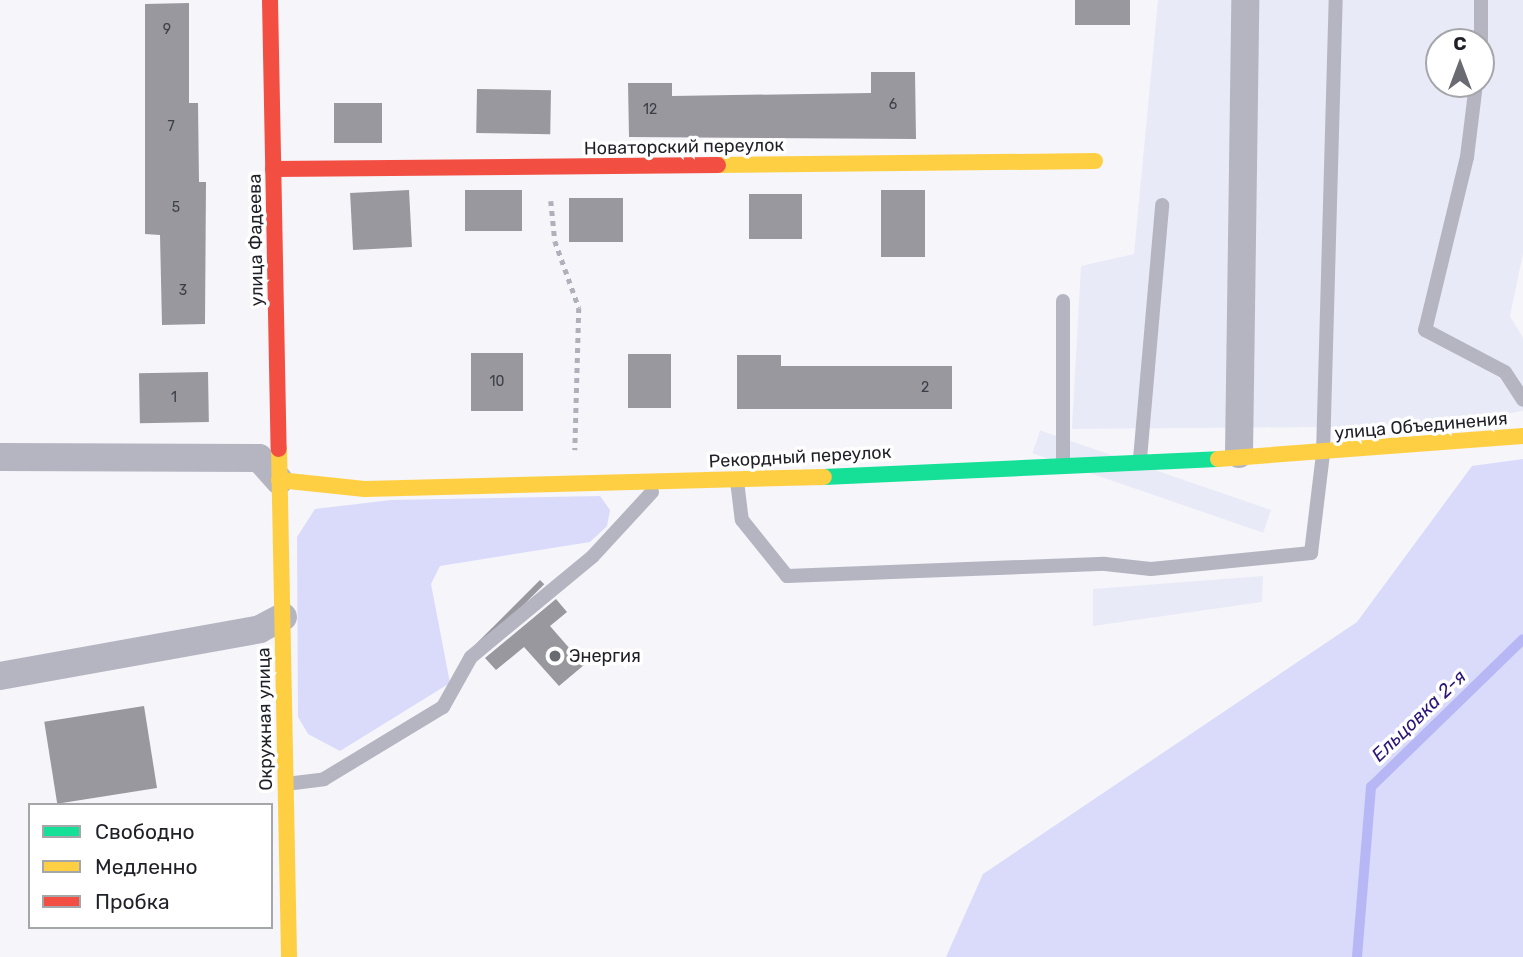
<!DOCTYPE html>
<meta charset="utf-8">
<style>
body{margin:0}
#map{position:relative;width:1523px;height:957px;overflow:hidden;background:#f5f5fa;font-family:Rubik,sans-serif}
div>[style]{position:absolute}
.built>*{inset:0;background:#e9eaf7;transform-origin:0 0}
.green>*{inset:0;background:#dadbfb}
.stream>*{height:10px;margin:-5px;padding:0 5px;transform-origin:5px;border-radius:5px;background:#b7b7f5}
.building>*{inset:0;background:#98989e;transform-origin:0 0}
.path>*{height:4.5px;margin-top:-2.25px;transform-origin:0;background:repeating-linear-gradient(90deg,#afb0b9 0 5px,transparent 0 10px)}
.lane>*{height:14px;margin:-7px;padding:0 7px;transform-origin:7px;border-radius:7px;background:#b4b5c1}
.street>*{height:28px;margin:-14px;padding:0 14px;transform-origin:14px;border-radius:14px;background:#b4b5c1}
.fast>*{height:16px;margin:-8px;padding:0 8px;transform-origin:8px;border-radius:8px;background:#16e098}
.slow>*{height:16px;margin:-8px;padding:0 8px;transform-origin:8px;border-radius:8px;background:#ffcf43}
.jam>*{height:16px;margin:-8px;padding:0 8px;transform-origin:8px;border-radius:8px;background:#f24e42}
.dots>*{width:19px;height:19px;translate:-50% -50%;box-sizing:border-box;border:4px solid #fff;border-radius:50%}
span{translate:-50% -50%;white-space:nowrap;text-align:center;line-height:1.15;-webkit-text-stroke:7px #fff;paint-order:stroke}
.number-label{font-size:14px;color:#3d3e46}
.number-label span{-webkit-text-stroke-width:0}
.street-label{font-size:18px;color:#1f2028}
.poi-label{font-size:18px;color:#1f2028}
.left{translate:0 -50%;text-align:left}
.water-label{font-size:19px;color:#2c1579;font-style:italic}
.legend{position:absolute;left:28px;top:803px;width:245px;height:126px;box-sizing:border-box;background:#fff;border:2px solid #a5a6a9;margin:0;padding:9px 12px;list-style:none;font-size:21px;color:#1f2028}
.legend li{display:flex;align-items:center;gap:14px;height:35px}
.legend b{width:35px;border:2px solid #a5a6a9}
.north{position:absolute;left:1425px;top:28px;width:70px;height:70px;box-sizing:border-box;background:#fff;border:2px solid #a5a6a9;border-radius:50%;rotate:0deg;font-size:19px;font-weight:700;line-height:28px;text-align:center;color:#1f2028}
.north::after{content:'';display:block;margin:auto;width:24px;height:32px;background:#6a6b72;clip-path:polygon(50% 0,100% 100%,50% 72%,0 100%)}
</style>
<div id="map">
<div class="built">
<div style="clip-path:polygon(evenodd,1158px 0,1523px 0,1523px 254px,1510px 316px,1523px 338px,1523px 411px,1438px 426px,1072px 429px,1081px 266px,1134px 254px,1158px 0,1439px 42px,1481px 42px,1481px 84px,1439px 84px,1439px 42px)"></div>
<div style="left:1271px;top:510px;width:24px;height:244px;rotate:109deg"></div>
<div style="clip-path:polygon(1263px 576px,1262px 602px,1093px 626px,1093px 589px)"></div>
</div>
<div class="green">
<div style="clip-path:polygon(1523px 459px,1523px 957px,946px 957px,983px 874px,1357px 622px,1472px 466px)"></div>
<div style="clip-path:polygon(600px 496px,610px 510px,607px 526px,590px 542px,440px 566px,431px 584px,450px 683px,340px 751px,308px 734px,298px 717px,297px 537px,315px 509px,391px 500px)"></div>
</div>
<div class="stream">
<div style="left:1357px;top:957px;width:171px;rotate:-85.3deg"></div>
<div style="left:1371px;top:787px;width:212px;rotate:-44.2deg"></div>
</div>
<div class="building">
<div style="left:1075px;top:0;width:55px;height:25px"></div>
<div style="clip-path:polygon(189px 3px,189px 103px,198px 103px,199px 182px,206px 182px,205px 324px,162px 325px,160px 235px,145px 234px,145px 4px)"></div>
<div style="clip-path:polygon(871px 72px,915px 72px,916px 139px,629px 137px,628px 83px,672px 83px,672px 96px,871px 93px)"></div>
<div style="left:477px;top:89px;width:74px;height:44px;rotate:1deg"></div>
<div style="left:334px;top:103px;width:48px;height:40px"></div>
<div style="left:409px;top:190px;width:57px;height:59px;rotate:87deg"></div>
<div style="left:465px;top:190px;width:57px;height:41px"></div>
<div style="left:925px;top:190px;width:67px;height:44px;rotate:90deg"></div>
<div style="left:749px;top:194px;width:53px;height:45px"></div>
<div style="left:569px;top:198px;width:54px;height:44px"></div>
<div style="left:523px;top:353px;width:58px;height:52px;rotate:90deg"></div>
<div style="left:628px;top:354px;width:43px;height:54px"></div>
<div style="clip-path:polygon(737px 355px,781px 355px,781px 366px,952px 366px,952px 409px,737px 409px)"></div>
<div style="left:208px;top:372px;width:50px;height:69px;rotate:89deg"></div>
<div style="left:540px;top:580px;width:6px;height:92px;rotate:45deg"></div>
<div style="clip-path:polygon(556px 599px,567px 612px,550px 626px,584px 665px,559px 686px,524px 647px,496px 670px,485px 658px)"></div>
<div style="left:144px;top:706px;width:83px;height:101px;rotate:81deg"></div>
</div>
<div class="path">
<div style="left:551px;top:201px;width:40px;rotate:84.3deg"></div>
<div style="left:555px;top:241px;width:71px;rotate:70.3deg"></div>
<div style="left:579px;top:308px;width:142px;rotate:91.6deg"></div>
</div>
<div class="lane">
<div style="left:1481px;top:0;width:43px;rotate:90deg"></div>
<div style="left:1476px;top:84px;width:74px;rotate:97deg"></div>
<div style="left:1467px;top:157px;width:178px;rotate:103.6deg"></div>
<div style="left:1425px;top:330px;width:90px;rotate:27.7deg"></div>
<div style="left:1505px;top:372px;width:33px;rotate:57deg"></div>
<div style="left:1063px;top:301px;width:162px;rotate:90deg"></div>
<div style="left:1140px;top:459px;width:255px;rotate:-85deg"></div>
<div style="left:737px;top:481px;width:39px;rotate:83deg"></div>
<div style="left:742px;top:520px;width:72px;rotate:51.2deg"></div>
<div style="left:787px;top:576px;width:318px;rotate:-2.2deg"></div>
<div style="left:1105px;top:564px;width:46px;rotate:6.2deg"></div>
<div style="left:1151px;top:569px;width:161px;rotate:-5.7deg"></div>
<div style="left:1311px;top:553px;width:100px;rotate:-83.1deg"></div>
<div style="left:1323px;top:454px;width:454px;rotate:-88.4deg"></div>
<div style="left:286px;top:784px;width:38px;rotate:-7deg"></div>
<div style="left:324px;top:779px;width:139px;rotate:-31.2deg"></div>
<div style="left:443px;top:707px;width:57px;rotate:-60.8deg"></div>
<div style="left:471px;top:657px;width:158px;rotate:-39.6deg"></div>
<div style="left:593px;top:556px;width:87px;rotate:-47.3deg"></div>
</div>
<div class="street">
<div style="left:1239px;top:454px;width:454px;rotate:-89.2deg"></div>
<div style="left:0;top:457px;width:259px;rotate:0.2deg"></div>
<div style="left:259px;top:458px;width:30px;rotate:48deg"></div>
<div style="left:0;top:676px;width:264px;rotate:-10.2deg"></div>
<div style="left:260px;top:629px;width:26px;rotate:-28deg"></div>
</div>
<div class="fast">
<div style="left:824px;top:477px;width:394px;rotate:-2.6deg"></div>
</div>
<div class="slow">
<div style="left:718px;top:165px;width:377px;rotate:-0.6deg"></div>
<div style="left:279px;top:449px;width:508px;rotate:88.87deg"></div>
<div style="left:1218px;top:459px;width:306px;rotate:-4.3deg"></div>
<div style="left:279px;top:480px;width:86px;rotate:6deg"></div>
<div style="left:365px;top:489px;width:459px;rotate:-1.5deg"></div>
</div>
<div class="jam">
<div style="left:270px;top:0;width:449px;rotate:88.9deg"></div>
<div style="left:273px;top:169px;width:445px;rotate:-0.5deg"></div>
</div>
<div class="dots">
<div style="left:555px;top:656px;background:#6a6b72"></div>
</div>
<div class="number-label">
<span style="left:167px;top:30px">9</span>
<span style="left:893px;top:105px">6</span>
<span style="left:650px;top:110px">12</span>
<span style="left:171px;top:127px">7</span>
<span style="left:176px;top:208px">5</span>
<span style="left:183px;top:291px">3</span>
<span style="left:497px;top:382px">10</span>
<span style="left:925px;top:388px">2</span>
<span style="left:174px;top:398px">1</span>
</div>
<div class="street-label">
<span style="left:684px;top:147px;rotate:-1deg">Новаторский переулок</span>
<span style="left:256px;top:240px;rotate:-91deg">улица Фадеева</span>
<span style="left:1421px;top:426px;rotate:-5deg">улица Объединения</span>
<span style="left:800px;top:457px;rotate:-3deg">Рекордный переулок</span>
<span style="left:265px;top:719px;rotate:-91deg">Окружная улица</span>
</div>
<div class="poi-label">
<span class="left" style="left:569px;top:656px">Энергия</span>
</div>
<div class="water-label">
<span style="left:1419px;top:716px;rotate:-44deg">Ельцовка 2-я</span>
</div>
<ul class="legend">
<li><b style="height:9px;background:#16e098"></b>Свободно</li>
<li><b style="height:9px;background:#ffcf43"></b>Медленно</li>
<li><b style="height:9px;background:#f24e42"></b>Пробка</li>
</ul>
<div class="north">С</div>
</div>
